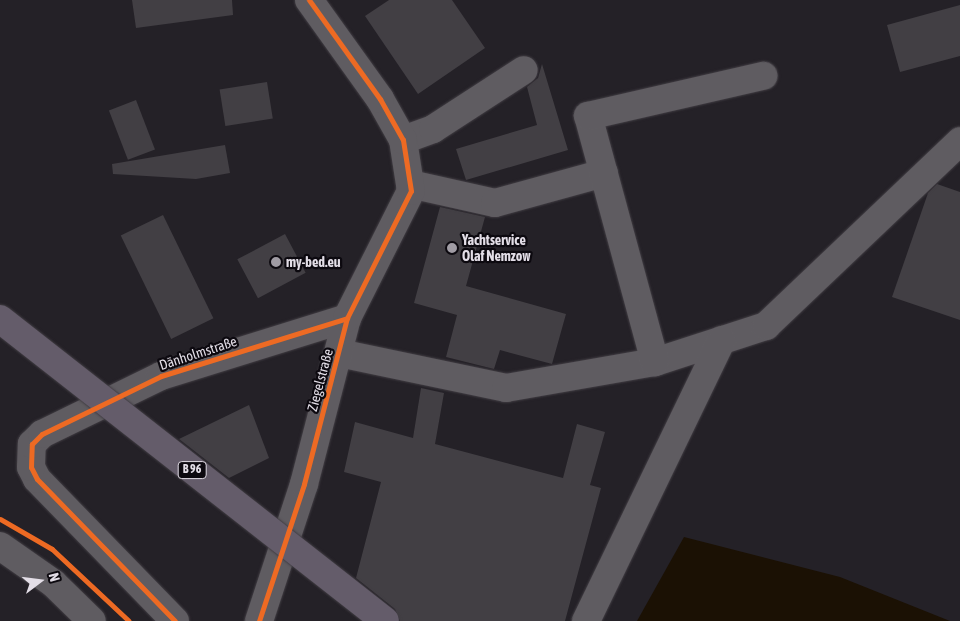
<!DOCTYPE html>
<meta charset="utf-8">
<style>
body{margin:0}
#map{position:relative;width:960px;height:621px;overflow:hidden;background:#242127;font-family:"Asap Condensed",sans-serif}
div>[style]{position:absolute}
.water>*{inset:0;background:#1b1104}
.building>*{inset:0;background:#423f44;transform-origin:0 0}
.roads{filter:drop-shadow(0 0 1px #413d43) drop-shadow(0 0 1px #413d43)}
.minor>*{height:28px;margin:-14px;padding:0 14px;transform-origin:14px;border-radius:14px;background:#5f5c61}
.bridges{filter:drop-shadow(0 0 1px #413d43) drop-shadow(0 0 1px #413d43)}
.highway-bridge>*{height:28px;margin:-14px;padding:0 14px;transform-origin:14px;border-radius:14px;background:#645c6a}
.cycleway>*{height:5px;margin:-2.5px;padding:0 2.5px;transform-origin:2.5px;border-radius:2.5px;background:#ed6a23}
.dots>*{width:14px;height:14px;translate:-50% -50%;box-sizing:border-box;border:2px solid #0c090f;border-radius:50%}
span{translate:-50% -50%;white-space:nowrap;text-align:center;line-height:1.15;-webkit-text-stroke:4.5px #0c090f;paint-order:stroke}
.shield-label span{padding:1px 4px;background:#0c090f;border:1px solid;border-radius:4px;-webkit-text-stroke-width:0}
.shield-label{font-size:12px;color:#e3dee7;font-weight:700}
.poi-label{font-size:14px;color:#e3dee7;font-weight:700}
.left{translate:0 -50%;text-align:left}
.street-label{font-size:14px;color:#e3dee7}
.north{position:absolute;left:15px;top:556px;width:50px;height:50px;-webkit-text-stroke:4px #0c090f;paint-order:stroke;rotate:75deg;font-size:14px;font-weight:700;line-height:20px;text-align:center;color:#e3dee7}
.north::after{content:'';display:block;margin:auto;width:18px;height:22px;background:#e3dee7;clip-path:polygon(50% 0,100% 100%,50% 72%,0 100%)}
</style>
<div id="map">
<div class="water">
<div style="clip-path:polygon(684px 537px,840px 577px,950px 621px,637px 621px)"></div>
</div>
<div class="building">
<div style="clip-path:polygon(132px 0,232px 0,233px 15px,136px 28px)"></div>
<div style="clip-path:polygon(389px 0,452px 0,485px 48px,418px 94px,365px 16px)"></div>
<div style="clip-path:polygon(960px 5px,960px 56px,900px 72px,887px 25px)"></div>
<div style="clip-path:polygon(542px 64px,568px 150px,466px 180px,456px 149px,537px 125px,527px 87px,538px 78px)"></div>
<div style="left:267px;top:82px;width:37px;height:48px;rotate:81deg"></div>
<div style="left:136px;top:100px;width:53px;height:29px;rotate:69deg"></div>
<div style="clip-path:polygon(225px 145px,230px 173px,196px 179px,113px 174px,112px 164px)"></div>
<div style="clip-path:polygon(937px 184px,960px 192px,960px 320px,892px 297px,928px 193px)"></div>
<div style="clip-path:polygon(440px 207px,485px 217px,466px 286px,566px 314px,552px 364px,500px 350px,494px 369px,446px 357px,457px 315px,414px 303px)"></div>
<div style="left:163px;top:215px;width:115px;height:47px;rotate:64deg"></div>
<div style="left:285px;top:234px;width:44px;height:54px;rotate:62deg"></div>
<div style="clip-path:polygon(421px 388px,444px 393px,435px 444px,563px 478px,577px 424px,605px 432px,590px 485px,601px 488px,565px 621px,400px 621px,395px 609px,356px 578px,381px 482px,344px 472px,355px 422px,413px 438px)"></div>
<div style="clip-path:polygon(249px 405px,269px 458px,229px 478px,179px 439px)"></div>
</div>
<div class="roads">
<div class="minor">
<div style="left:403px;top:140px;width:32px;rotate:-20deg"></div>
<div style="left:433px;top:129px;width:108px;rotate:-33deg"></div>
<div style="left:410px;top:184px;width:87px;rotate:12.6deg"></div>
<div style="left:495px;top:203px;width:113px;rotate:-15.4deg"></div>
<div style="left:339px;top:353px;width:171px;rotate:11.8deg"></div>
<div style="left:506px;top:388px;width:151px;rotate:-9.9deg"></div>
<div style="left:655px;top:362px;width:117px;rotate:-18deg"></div>
<div style="left:766px;top:326px;width:268px;rotate:-43.6deg"></div>
<div style="left:655px;top:362px;width:255px;rotate:-105.2deg"></div>
<div style="left:588px;top:116px;width:180px;rotate:-12.9deg"></div>
<div style="left:0;top:546px;width:65px;rotate:34.9deg"></div>
<div style="left:53px;top:583px;width:54px;rotate:44.3deg"></div>
<div style="left:175px;top:621px;width:198px;rotate:-134.2deg"></div>
<div style="left:37px;top:479px;width:13px;rotate:-117deg"></div>
<div style="left:31px;top:467px;width:23px;rotate:-88deg"></div>
<div style="left:32px;top:444px;width:14px;rotate:-45deg"></div>
<div style="left:42px;top:434px;width:132px;rotate:-26deg"></div>
<div style="left:161px;top:376px;width:195px;rotate:-17.3deg"></div>
<div style="left:259px;top:621px;width:144px;rotate:-71.8deg"></div>
<div style="left:304px;top:484px;width:171px;rotate:-75.5deg"></div>
<div style="left:347px;top:318px;width:142px;rotate:-63.3deg"></div>
<div style="left:411px;top:191px;width:52px;rotate:-98.9deg"></div>
<div style="left:403px;top:140px;width:47px;rotate:-119.3deg"></div>
<div style="left:380px;top:99px;width:122px;rotate:-125.6deg"></div>
<div style="left:586px;top:621px;width:312px;rotate:-64.2deg"></div>
</div>
</div>
<div class="bridges">
<div class="highway-bridge">
<div style="left:0;top:319px;width:489px;rotate:38.1deg"></div>
</div>
</div>
<div class="cycleway">
<div style="left:0;top:519px;width:60px;rotate:30deg"></div>
<div style="left:52px;top:549px;width:105px;rotate:43.1deg"></div>
<div style="left:175px;top:621px;width:198px;rotate:-134.2deg"></div>
<div style="left:37px;top:479px;width:13px;rotate:-117deg"></div>
<div style="left:31px;top:467px;width:23px;rotate:-88deg"></div>
<div style="left:32px;top:444px;width:14px;rotate:-45deg"></div>
<div style="left:42px;top:434px;width:132px;rotate:-26deg"></div>
<div style="left:161px;top:376px;width:195px;rotate:-17.3deg"></div>
<div style="left:259px;top:621px;width:144px;rotate:-71.8deg"></div>
<div style="left:304px;top:484px;width:171px;rotate:-75.5deg"></div>
<div style="left:347px;top:318px;width:142px;rotate:-63.3deg"></div>
<div style="left:411px;top:191px;width:52px;rotate:-98.9deg"></div>
<div style="left:403px;top:140px;width:47px;rotate:-119.3deg"></div>
<div style="left:380px;top:99px;width:122px;rotate:-125.6deg"></div>
</div>
<div class="dots">
<div style="left:452px;top:248px;background:#a09ca4"></div>
<div style="left:276px;top:262px;background:#a09ca4"></div>
</div>
<div class="shield-label">
<span style="left:192px;top:470px">B 96</span>
</div>
<div class="poi-label">
<span class="left" style="left:462px;top:248px">Yachtservice<br>Olaf Nemzow</span>
<span class="left" style="left:286px;top:262px">my-bed.eu</span>
</div>
<div class="street-label">
<span style="left:198px;top:353px;rotate:-18deg">Dänholmstraße</span>
<span style="left:320px;top:380px;rotate:-75deg">Ziegelstraße</span>
</div>
<div class="north">N</div>
</div>
